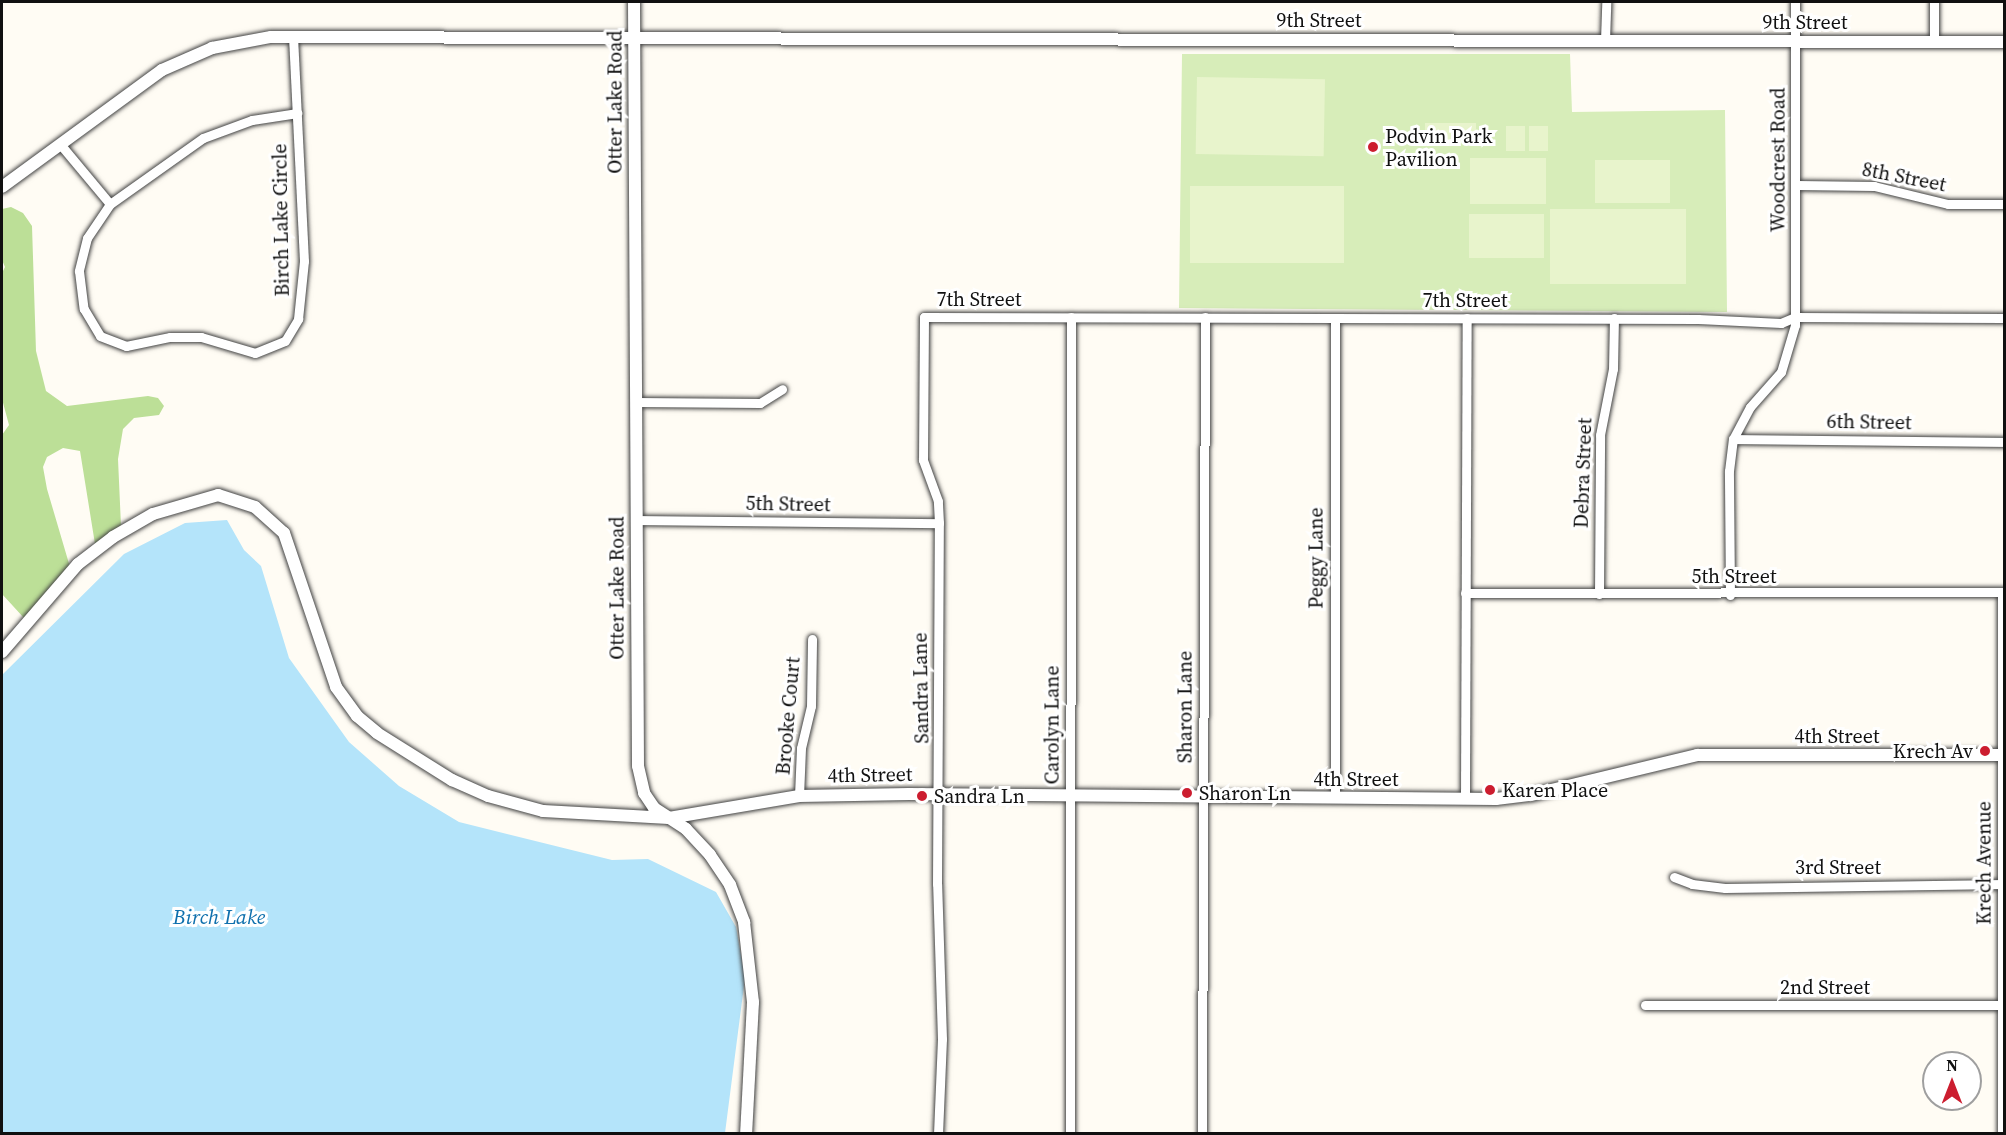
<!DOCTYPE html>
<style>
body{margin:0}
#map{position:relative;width:2006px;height:1135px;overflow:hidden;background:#fffcf4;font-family:"Source Serif 4",serif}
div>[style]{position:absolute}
.green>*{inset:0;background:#d7edb9}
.forest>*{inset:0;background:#bcdf97}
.pitch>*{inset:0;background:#e8f4cc;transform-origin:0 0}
.water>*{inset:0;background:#b4e4fa}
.roads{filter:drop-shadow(0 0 2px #434343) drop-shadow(0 0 2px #434343)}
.minor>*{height:9px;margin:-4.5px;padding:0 4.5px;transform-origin:4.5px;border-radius:4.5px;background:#fff}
.tertiary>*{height:12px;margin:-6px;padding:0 6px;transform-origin:6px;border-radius:6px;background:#fff}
.dots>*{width:16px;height:16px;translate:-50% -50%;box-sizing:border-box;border:3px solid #fff;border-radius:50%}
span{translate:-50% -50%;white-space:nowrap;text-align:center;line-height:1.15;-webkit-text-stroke:6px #fff;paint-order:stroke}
.street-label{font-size:20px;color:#101010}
.poi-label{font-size:20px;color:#101010}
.left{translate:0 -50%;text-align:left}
.right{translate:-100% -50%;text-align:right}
.water-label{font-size:21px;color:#0f70ad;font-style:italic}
.frame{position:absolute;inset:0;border:3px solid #101010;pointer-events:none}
.north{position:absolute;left:1922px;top:1051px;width:60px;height:60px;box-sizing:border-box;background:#fff;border:2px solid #9f9f9f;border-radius:50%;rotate:0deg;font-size:16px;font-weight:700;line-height:24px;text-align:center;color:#101010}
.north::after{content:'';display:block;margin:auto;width:21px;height:27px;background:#cc1d2f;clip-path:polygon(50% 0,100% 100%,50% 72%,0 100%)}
</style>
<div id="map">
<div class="green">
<div style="clip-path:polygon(1182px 54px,1570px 54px,1572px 112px,1725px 110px,1727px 312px,1179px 308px)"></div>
</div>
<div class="forest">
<div style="clip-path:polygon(11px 207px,23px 213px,32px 226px,36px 351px,46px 391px,67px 406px,148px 396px,158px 398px,164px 406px,159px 415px,134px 418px,123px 429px,118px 459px,121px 526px,95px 544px,80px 451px,63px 448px,47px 457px,43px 467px,47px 489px,70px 567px,24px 618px,2px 594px,2px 435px,9px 425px,2px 399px,2px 273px,5px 267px,2px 260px,2px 209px)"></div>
</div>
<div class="pitch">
<div style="left:1197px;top:77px;width:128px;height:77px;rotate:1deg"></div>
<div style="left:1425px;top:123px;width:51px;height:20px"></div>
<div style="left:1506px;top:126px;width:19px;height:25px"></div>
<div style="left:1529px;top:126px;width:19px;height:25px"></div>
<div style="left:1470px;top:158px;width:76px;height:46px"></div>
<div style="left:1595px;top:160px;width:75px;height:43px"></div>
<div style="left:1190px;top:186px;width:154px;height:77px"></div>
<div style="left:1550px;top:209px;width:136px;height:75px"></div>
<div style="left:1469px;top:214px;width:75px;height:44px"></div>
</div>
<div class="water">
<div style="clip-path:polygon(227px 520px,244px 550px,261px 566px,289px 658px,349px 742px,399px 786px,459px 822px,612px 860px,648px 859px,716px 892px,736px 927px,745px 978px,725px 1133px,2px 1133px,2px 675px,124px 554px,185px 523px)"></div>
</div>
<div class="roads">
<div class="minor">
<div style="left:1605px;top:40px;width:38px;rotate:-88deg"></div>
<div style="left:1934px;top:41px;width:39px;rotate:-90deg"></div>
<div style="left:60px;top:144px;width:78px;rotate:50.2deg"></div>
<div style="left:110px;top:204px;width:114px;rotate:-35.4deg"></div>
<div style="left:203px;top:138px;width:52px;rotate:-20.2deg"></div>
<div style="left:252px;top:120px;width:46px;rotate:-8.8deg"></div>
<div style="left:1797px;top:185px;width:77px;rotate:0.7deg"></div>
<div style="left:1874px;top:186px;width:76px;rotate:13.7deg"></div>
<div style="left:1948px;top:204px;width:56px"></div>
<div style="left:110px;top:204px;width:41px;rotate:124.1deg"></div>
<div style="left:87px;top:238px;width:34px;rotate:104deg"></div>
<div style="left:79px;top:271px;width:38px;rotate:83deg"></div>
<div style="left:84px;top:309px;width:31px;rotate:59deg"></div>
<div style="left:100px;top:336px;width:28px;rotate:21deg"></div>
<div style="left:126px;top:346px;width:45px;rotate:-11.6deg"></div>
<div style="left:170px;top:337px;width:31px"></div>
<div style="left:201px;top:337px;width:56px;rotate:16.5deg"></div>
<div style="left:255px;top:353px;width:32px;rotate:-22deg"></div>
<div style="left:285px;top:341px;width:26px;rotate:-59deg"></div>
<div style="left:298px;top:319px;width:58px;rotate:-84.1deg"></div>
<div style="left:304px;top:261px;width:225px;rotate:-92.8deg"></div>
<div style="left:636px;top:402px;width:124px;rotate:0.5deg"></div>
<div style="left:760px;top:403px;width:26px;rotate:-32deg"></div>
<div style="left:1733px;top:439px;width:271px;rotate:0.6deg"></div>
<div style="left:637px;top:520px;width:302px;rotate:0.6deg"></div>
<div style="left:1465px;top:593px;width:539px;rotate:-0.11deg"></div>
<div style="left:1599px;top:594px;width:159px;rotate:-89.6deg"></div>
<div style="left:1600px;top:435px;width:67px;rotate:-78.9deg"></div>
<div style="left:1613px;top:369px;width:51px;rotate:-88.9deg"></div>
<div style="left:1730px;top:595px;width:124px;rotate:-90.5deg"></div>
<div style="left:1729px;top:471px;width:32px;rotate:-83deg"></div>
<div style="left:1733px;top:439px;width:36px;rotate:-62deg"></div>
<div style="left:1750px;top:407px;width:47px;rotate:-48.5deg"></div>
<div style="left:1781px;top:372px;width:49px;rotate:-73.4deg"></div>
<div style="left:1795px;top:325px;width:323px;rotate:-90deg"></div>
<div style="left:799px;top:796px;width:48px;rotate:-87.6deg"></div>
<div style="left:801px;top:748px;width:43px;rotate:-76.6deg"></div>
<div style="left:811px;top:706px;width:67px;rotate:-89.1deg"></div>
<div style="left:1335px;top:798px;width:480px;rotate:-90deg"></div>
<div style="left:1465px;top:799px;width:481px;rotate:-89.8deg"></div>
<div style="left:1674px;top:877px;width:19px;rotate:21deg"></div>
<div style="left:1692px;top:884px;width:33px;rotate:7deg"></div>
<div style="left:1725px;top:888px;width:279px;rotate:-0.8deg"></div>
<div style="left:1645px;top:1005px;width:359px"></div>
<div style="left:938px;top:1134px;width:95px;rotate:-87.6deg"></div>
<div style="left:942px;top:1039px;width:155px;rotate:-91.8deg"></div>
<div style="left:937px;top:884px;width:361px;rotate:-89.7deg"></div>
<div style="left:939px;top:523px;width:22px;rotate:-93deg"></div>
<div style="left:938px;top:501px;width:44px;rotate:-110.1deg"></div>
<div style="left:923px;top:460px;width:143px;rotate:-89.6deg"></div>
<div style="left:924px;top:317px;width:774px;rotate:0.15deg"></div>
<div style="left:1698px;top:319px;width:83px;rotate:2.8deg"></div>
<div style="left:1781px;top:323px;width:15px;rotate:-23deg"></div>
<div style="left:1795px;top:317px;width:209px;rotate:0.3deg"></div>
<div style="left:1070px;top:1134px;width:817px;rotate:-89.93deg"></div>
<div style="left:1202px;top:1134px;width:817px;rotate:-89.79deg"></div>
<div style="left:2002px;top:1134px;width:542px;rotate:-90deg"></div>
</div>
<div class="tertiary">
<div style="left:634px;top:2px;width:764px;rotate:89.7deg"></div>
<div style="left:638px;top:766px;width:28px;rotate:77deg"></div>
<div style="left:644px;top:793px;width:18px;rotate:56deg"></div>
<div style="left:654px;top:808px;width:38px;rotate:33deg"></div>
<div style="left:686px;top:829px;width:35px;rotate:47deg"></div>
<div style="left:710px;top:855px;width:36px;rotate:56deg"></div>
<div style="left:730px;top:885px;width:40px;rotate:69deg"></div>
<div style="left:744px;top:922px;width:81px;rotate:83.6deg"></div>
<div style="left:753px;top:1002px;width:132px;rotate:93deg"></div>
<div style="left:2px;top:187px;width:198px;rotate:-36.2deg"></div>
<div style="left:162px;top:70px;width:55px;rotate:-23.7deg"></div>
<div style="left:212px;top:48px;width:60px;rotate:-10.6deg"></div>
<div style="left:271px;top:37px;width:1733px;rotate:0.17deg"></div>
<div style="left:2px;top:652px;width:116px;rotate:-49.2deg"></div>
<div style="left:78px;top:564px;width:44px;rotate:-37.6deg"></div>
<div style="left:113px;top:537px;width:46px;rotate:-29.9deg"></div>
<div style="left:153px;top:514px;width:68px;rotate:-16.3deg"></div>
<div style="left:218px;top:495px;width:39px;rotate:18deg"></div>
<div style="left:255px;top:507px;width:39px;rotate:42deg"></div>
<div style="left:284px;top:533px;width:163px;rotate:71.3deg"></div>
<div style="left:336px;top:687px;width:36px;rotate:54deg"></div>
<div style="left:357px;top:716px;width:26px;rotate:40deg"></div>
<div style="left:377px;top:733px;width:89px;rotate:32.1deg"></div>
<div style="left:452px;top:780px;width:39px;rotate:24deg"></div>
<div style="left:488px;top:796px;width:57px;rotate:15.3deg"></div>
<div style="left:543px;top:811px;width:126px;rotate:3.2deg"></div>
<div style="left:669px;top:818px;width:132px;rotate:-9.6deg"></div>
<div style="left:799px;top:796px;width:110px;rotate:-1deg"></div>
<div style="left:909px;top:794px;width:587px;rotate:0.49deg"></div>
<div style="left:1496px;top:799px;width:35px;rotate:-7deg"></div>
<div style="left:1531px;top:795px;width:171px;rotate:-13.5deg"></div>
<div style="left:1697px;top:755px;width:307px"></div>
</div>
</div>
<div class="dots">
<div style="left:1373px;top:147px;background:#cc1d2f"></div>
<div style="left:1985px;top:751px;background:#cc1d2f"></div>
<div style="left:1490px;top:790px;background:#cc1d2f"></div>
<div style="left:1187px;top:793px;background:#cc1d2f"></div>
<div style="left:922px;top:796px;background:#cc1d2f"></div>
</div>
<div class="street-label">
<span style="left:1319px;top:20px">9th Street</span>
<span style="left:1805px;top:22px">9th Street</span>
<span style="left:615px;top:102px;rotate:-90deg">Otter Lake Road</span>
<span style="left:1778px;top:160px;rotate:-90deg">Woodcrest Road</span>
<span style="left:1904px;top:177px;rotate:11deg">8th Street</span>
<span style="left:281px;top:220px;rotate:-91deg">Birch Lake Circle</span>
<span style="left:979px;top:299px">7th Street</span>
<span style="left:1465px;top:300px">7th Street</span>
<span style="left:1869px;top:422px;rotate:1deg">6th Street</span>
<span style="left:1583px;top:473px;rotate:-88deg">Debra Street</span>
<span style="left:788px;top:504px;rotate:1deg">5th Street</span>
<span style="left:1316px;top:558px;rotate:-90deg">Peggy Lane</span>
<span style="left:1734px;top:576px">5th Street</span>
<span style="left:617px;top:588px;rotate:-90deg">Otter Lake Road</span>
<span style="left:921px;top:688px;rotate:-91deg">Sandra Lane</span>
<span style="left:1185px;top:707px;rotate:-90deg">Sharon Lane</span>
<span style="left:788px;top:716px;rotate:-85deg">Brooke Court</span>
<span style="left:1052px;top:725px;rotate:-90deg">Carolyn Lane</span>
<span style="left:1837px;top:736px">4th Street</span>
<span style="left:870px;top:775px;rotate:-1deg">4th Street</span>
<span style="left:1356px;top:779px">4th Street</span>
<span style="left:1984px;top:863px;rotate:-90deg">Krech Avenue</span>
<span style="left:1838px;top:867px">3rd Street</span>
<span style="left:1825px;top:987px">2nd Street</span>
</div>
<div class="poi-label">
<span class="left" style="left:1385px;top:148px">Podvin Park<br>Pavilion</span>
<span class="right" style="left:1973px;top:751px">Krech Av</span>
<span class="left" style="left:1502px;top:790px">Karen Place</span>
<span class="left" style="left:1199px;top:793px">Sharon Ln</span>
<span class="left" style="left:934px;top:796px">Sandra Ln</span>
</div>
<div class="water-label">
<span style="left:219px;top:917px">Birch Lake</span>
</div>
<div class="frame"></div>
<div class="north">N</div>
</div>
